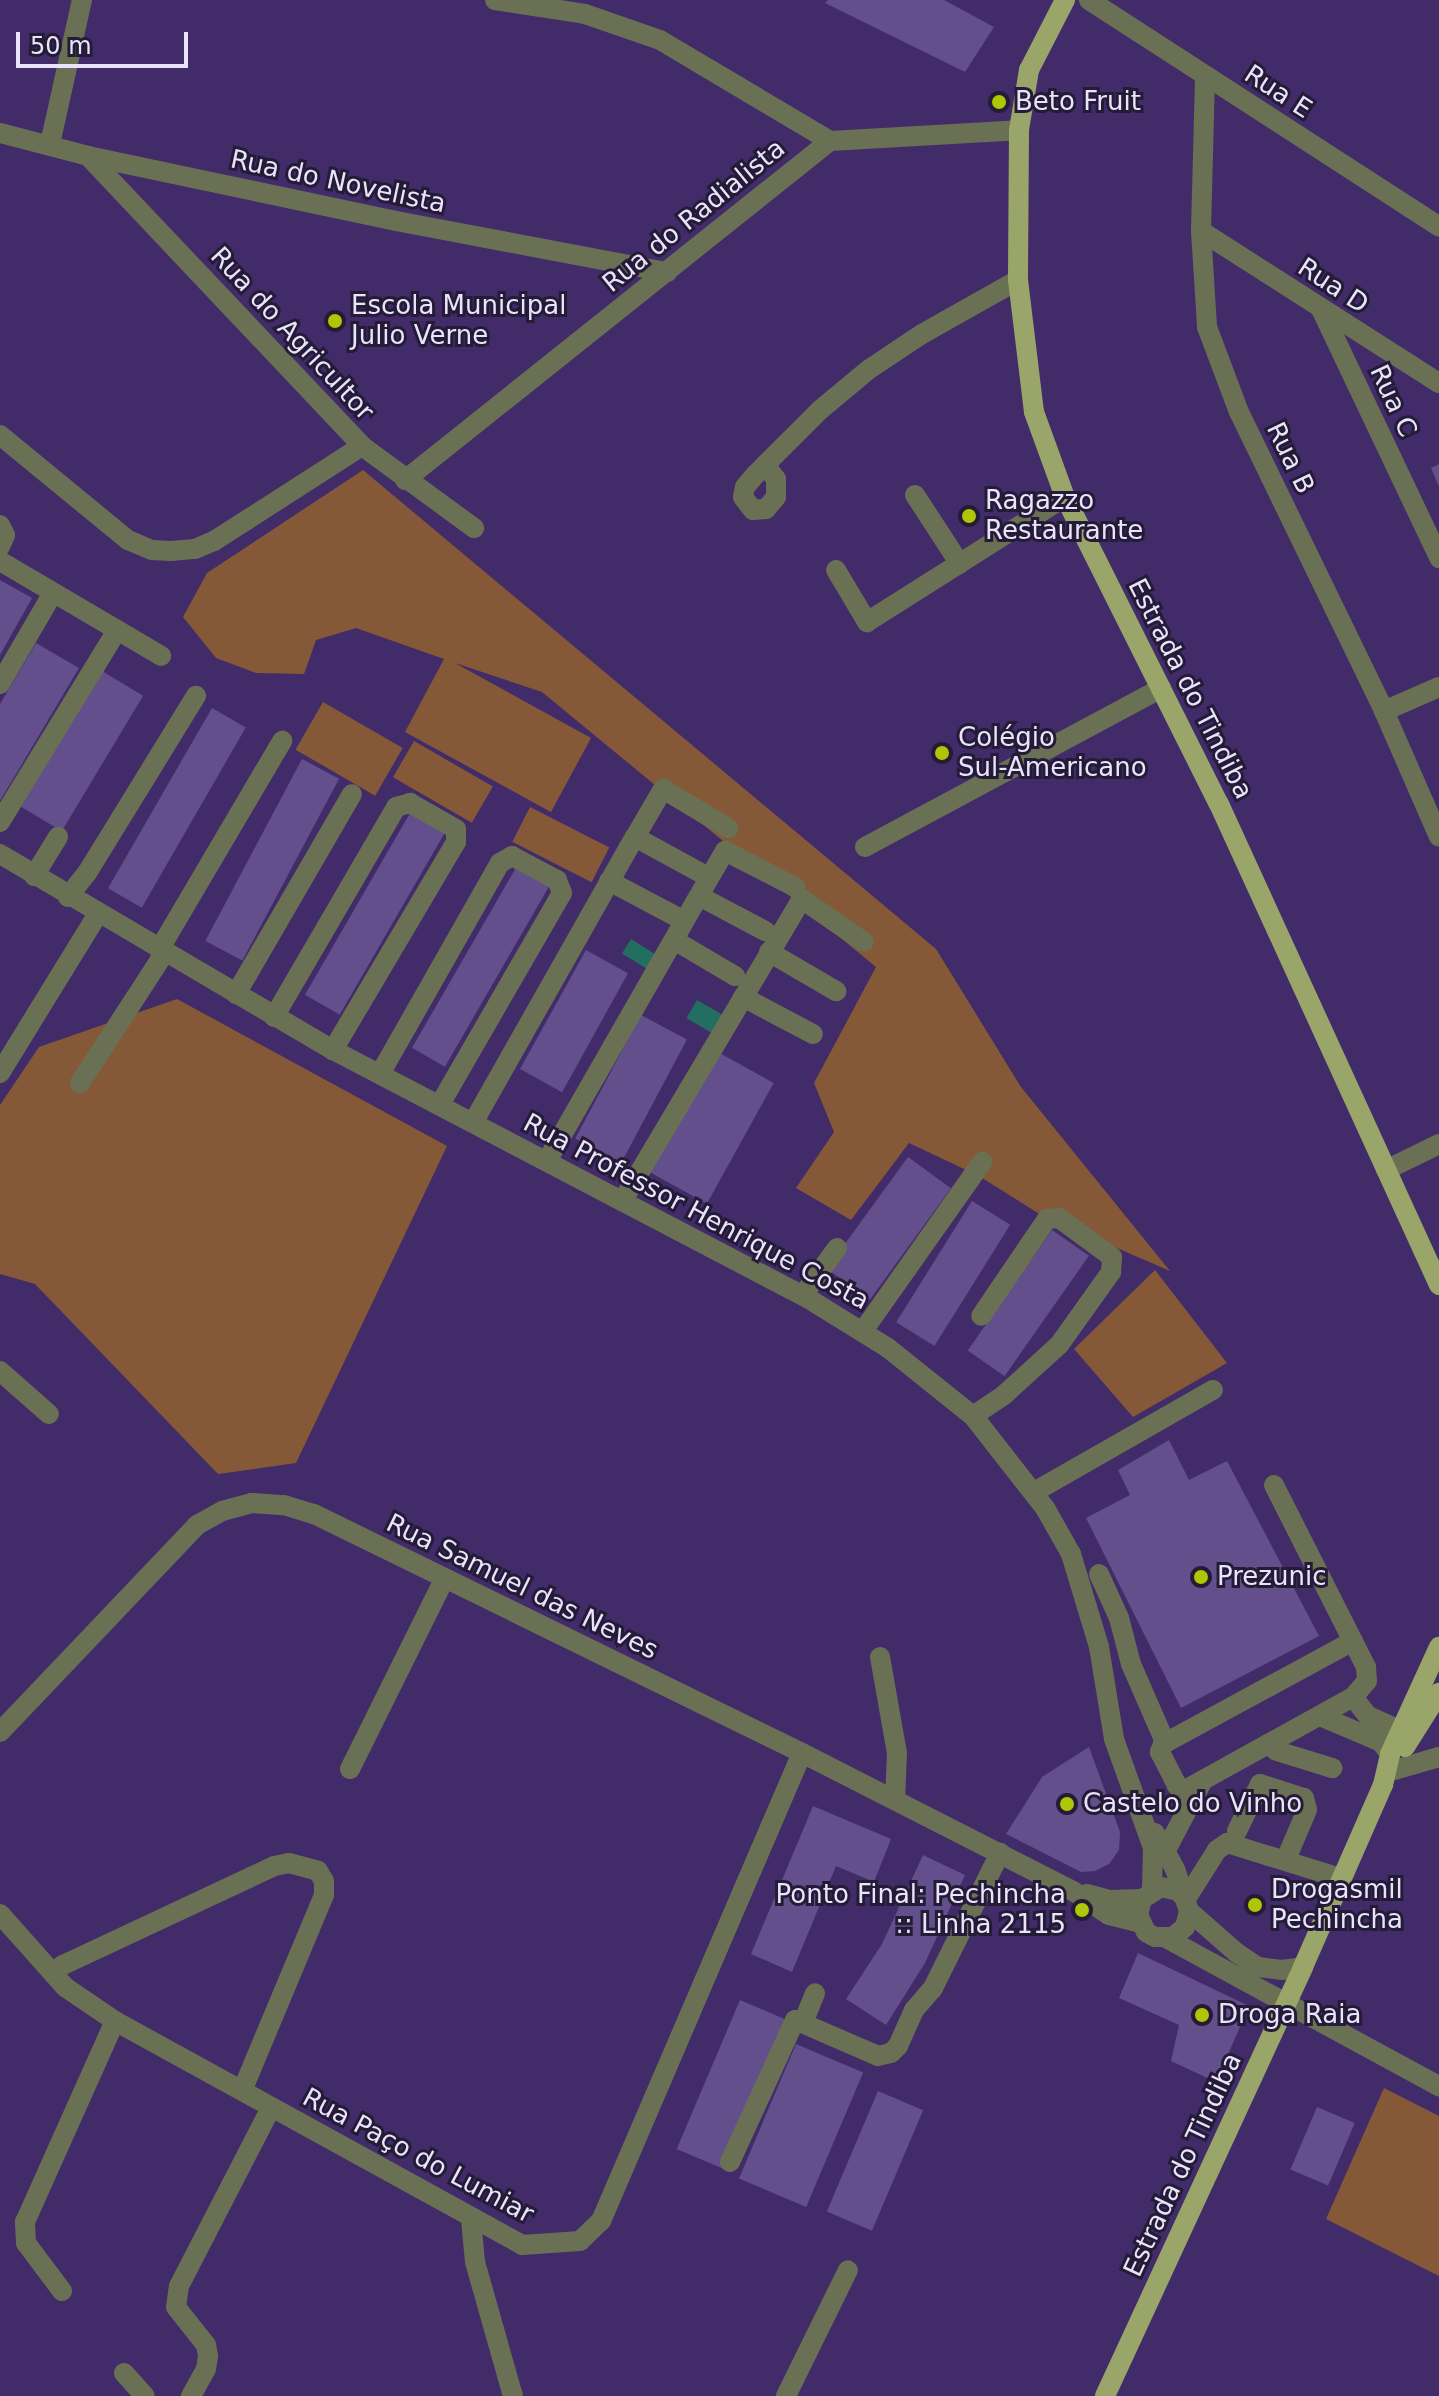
<!DOCTYPE html>
<meta charset="utf-8">
<style>
body{margin:0}
#map{position:relative;width:1439px;height:2396px;overflow:hidden;background:#422b69;font-family:"DejaVu Sans",sans-serif}
div>[style]{position:absolute}
[style*='--x']{left:calc(var(--x)*1px);top:calc(var(--y)*1px);width:calc(var(--w)*1px);rotate:calc(var(--a)*1deg)}
.green>*{inset:0;background:#855938;transform-origin:0 0}
.water>*{inset:0;background:#226e60;transform-origin:0 0}
.building>*{inset:0;background:#634f8b;transform-origin:0 0}
.minor>*{height:20px;margin:-10px;padding:0 10px;transform-origin:10px;border-radius:10px;background:#6a7054}
.major>*{height:20px;margin:-10px;padding:0 10px;transform-origin:10px;border-radius:10px;background:#99a569}
.dots>*{width:22px;height:22px;translate:-50% -50%;box-sizing:border-box;border:4px solid #241b37;border-radius:50%}
span{translate:-50% -50%;white-space:nowrap;text-align:center;line-height:1.15;-webkit-text-stroke:6px #241b37;paint-order:stroke}
.street-label{font-size:26px;color:#e9e3fb}
.poi-label{font-size:26px;color:#e9e3fb}
.left{translate:0 -50%;text-align:left}
.right{translate:-100% -50%;text-align:right}
.scale{position:absolute;left:16px;top:32px;width:172px;height:36px;box-sizing:border-box;border:4px solid #e9e3fb;border-top:0;padding-left:10px;font-size:24px;line-height:28px;white-space:nowrap;color:#e9e3fb;-webkit-text-stroke:6px #241b37;paint-order:stroke}
</style>
<div id="map">
<div class="green">
<i style="clip-path:polygon(363px 470px,936px 949px,1021px 1087px,1170px 1271px,1041px 1215px,979px 1176px,909px 1143px,851px 1220px,796px 1188px,834px 1132px,814px 1083px,876px 967px,542px 692px,455px 663px,591px 738px,551px 812px,405px 732px,444px 659px,356px 628px,316px 640px,304px 674px,256px 673px,216px 658px,183px 617px,207px 573px)"></i>
<i style="left:323px;top:702px;width:92px;height:55px;rotate:30deg"></i>
<i style="left:414px;top:741px;width:91px;height:42px;rotate:30deg"></i>
<i style="left:530px;top:807px;width:89px;height:39px;rotate:27deg"></i>
<i style="clip-path:polygon(177px 999px,447px 1146px,296px 1463px,218px 1474px,35px 1284px,0 1274px,0 1105px,39px 1047px)"></i>
<i style="clip-path:polygon(1155px 1270px,1227px 1363px,1133px 1417px,1074px 1349px)"></i>
<i style="clip-path:polygon(1384px 2088px,1439px 2116px,1439px 2276px,1326px 2219px)"></i>
</div>
<div class="water">
<i style="left:631px;top:939px;width:32px;height:17px;rotate:32deg"></i>
<i style="left:697px;top:1000px;width:30px;height:21px;rotate:30deg"></i>
</div>
<div class="building">
<i style="clip-path:polygon(828px 0,944px 0,994px 27px,965px 72px,825px 3px)"></i>
<i style="clip-path:polygon(1439px 464px,1439px 487px,1431px 468px)"></i>
<i style="clip-path:polygon(0 580px,32px 598px,0 655px)"></i>
<i style="clip-path:polygon(36px 643px,79px 668px,0 801px,0 704px)"></i>
<i style="left:102px;top:671px;width:48px;height:158px;rotate:31deg"></i>
<i style="left:212px;top:708px;width:39px;height:208px;rotate:30deg"></i>
<i style="left:302px;top:759px;width:42px;height:206px;rotate:28deg"></i>
<i style="left:410px;top:813px;width:40px;height:210px;rotate:30deg"></i>
<i style="left:517px;top:866px;width:38px;height:210px;rotate:30deg"></i>
<i style="left:586px;top:950px;width:48px;height:136px;rotate:29deg"></i>
<i style="left:641px;top:1015px;width:52px;height:140px;rotate:28deg"></i>
<i style="left:716px;top:1051px;width:66px;height:138px;rotate:29deg"></i>
<i style="left:908px;top:1157px;width:53px;height:138px;rotate:36deg"></i>
<i style="left:972px;top:1201px;width:45px;height:143px;rotate:32deg"></i>
<i style="left:1052px;top:1230px;width:45px;height:147px;rotate:35deg"></i>
<i style="clip-path:polygon(1169px 1440px,1189px 1480px,1227px 1461px,1319px 1636px,1181px 1708px,1086px 1518px,1130px 1495px,1118px 1470px)"></i>
<i style="clip-path:polygon(1089px 1747px,1120px 1832px,1119px 1850px,1109px 1864px,1095px 1871px,1081px 1872px,1006px 1834px,1042px 1777px)"></i>
<i style="clip-path:polygon(813px 1806px,891px 1839px,874px 1882px,836px 1866px,792px 1972px,751px 1954px)"></i>
<i style="clip-path:polygon(923px 1855px,965px 1875px,925px 1963px,886px 2025px,846px 1999px,882px 1944px)"></i>
<i style="clip-path:polygon(1138px 1953px,1249px 2006px,1216px 2082px,1171px 2061px,1179px 2025px,1119px 1998px)"></i>
<i style="left:740px;top:2000px;width:49px;height:162px;rotate:23deg"></i>
<i style="left:796px;top:2044px;width:73px;height:146px;rotate:23deg"></i>
<i style="left:878px;top:2091px;width:49px;height:131px;rotate:23deg"></i>
<i style="left:1317px;top:2107px;width:41px;height:68px;rotate:23deg"></i>
</div>
<div class="minor">
<i style="--x:495;--y:0;--w:91;--a:8.8"></i>
<i style="--x:585;--y:14;--w:79;--a:19.1"></i>
<i style="--x:660;--y:40;--w:198;--a:30.7"></i>
<i style="--x:1089;--y:0;--w:417;--a:32.9"></i>
<i style="--x:1205;--y:77;--w:154;--a:91.5"></i>
<i style="--x:1201;--y:231;--w:96;--a:86.4"></i>
<i style="--x:1207;--y:327;--w:91;--a:69.4"></i>
<i style="--x:1239;--y:412;--w:332;--a:64.1"></i>
<i style="--x:1384;--y:711;--w:137;--a:66.4"></i>
<i style="--x:0;--y:133;--w:91;--a:14.6"></i>
<i style="--x:88;--y:156;--w:315;--a:11.9"></i>
<i style="--x:396;--y:221;--w:276;--a:10.7"></i>
<i style="--x:50;--y:144;--w:148;--a:-77.5"></i>
<i style="--x:88;--y:156;--w:399;--a:46.6"></i>
<i style="--x:362;--y:446;--w:139;--a:36.2"></i>
<i style="--x:1201;--y:231;--w:282;--a:32.6"></i>
<i style="--x:1321;--y:309;--w:276;--a:64.6"></i>
<i style="--x:0;--y:435;--w:166;--a:39.4"></i>
<i style="--x:128;--y:540;--w:26;--a:23"></i>
<i style="--x:152;--y:550;--w:19;--a:3"></i>
<i style="--x:171;--y:551;--w:24;--a:-5"></i>
<i style="--x:195;--y:549;--w:21;--a:-23"></i>
<i style="--x:214;--y:541;--w:176;--a:-32.7"></i>
<i style="--x:765;--y:465;--w:18;--a:52"></i>
<i style="--x:776;--y:479;--w:18;--a:90"></i>
<i style="--x:776;--y:497;--w:16;--a:130"></i>
<i style="--x:766;--y:509;--w:13;--a:176"></i>
<i style="--x:753;--y:510;--w:16;--a:-128"></i>
<i style="--x:743;--y:497;--w:10;--a:-79"></i>
<i style="--x:745;--y:487;--w:16;--a:-50"></i>
<i style="--x:755;--y:475;--w:92;--a:-45"></i>
<i style="--x:820;--y:410;--w:62;--a:-39.8"></i>
<i style="--x:868;--y:370;--w:65;--a:-33.7"></i>
<i style="--x:922;--y:334;--w:110;--a:-29.4"></i>
<i style="--x:405;--y:480;--w:544;--a:-38.58"></i>
<i style="--x:830;--y:141;--w:189;--a:-3.3"></i>
<i style="--x:915;--y:495;--w:82;--a:56.9"></i>
<i style="--x:0;--y:525;--w:11;--a:63"></i>
<i style="--x:5;--y:535;--w:13;--a:113"></i>
<i style="--x:0;--y:561;--w:187;--a:30.5"></i>
<i style="--x:836;--y:570;--w:61;--a:59.2"></i>
<i style="--x:867;--y:622;--w:234;--a:-32.3"></i>
<i style="--x:0;--y:684;--w:105;--a:-59.8"></i>
<i style="--x:1384;--y:711;--w:60;--a:-23.6"></i>
<i style="--x:0;--y:822;--w:225;--a:-58.6"></i>
<i style="--x:635;--y:837;--w:56;--a:-59.7"></i>
<i style="--x:663;--y:789;--w:76;--a:31"></i>
<i style="--x:865;--y:847;--w:336;--a:-28.2"></i>
<i style="--x:0;--y:854;--w:386;--a:30.5"></i>
<i style="--x:333;--y:1050;--w:537;--a:27.61"></i>
<i style="--x:809;--y:1299;--w:93;--a:31.8"></i>
<i style="--x:888;--y:1348;--w:109;--a:38.7"></i>
<i style="--x:973;--y:1416;--w:117;--a:52"></i>
<i style="--x:1045;--y:1508;--w:53;--a:60.5"></i>
<i style="--x:1071;--y:1554;--w:97;--a:73.2"></i>
<i style="--x:1099;--y:1647;--w:93;--a:80.7"></i>
<i style="--x:1114;--y:1739;--w:116;--a:70.3"></i>
<i style="--x:1153;--y:1848;--w:41;--a:91.4"></i>
<i style="--x:34;--y:876;--w:46;--a:-58.4"></i>
<i style="--x:609;--y:881;--w:75;--a:27.9"></i>
<i style="--x:701;--y:892;--w:48;--a:-59.7"></i>
<i style="--x:725;--y:851;--w:79;--a:27.2"></i>
<i style="--x:68;--y:897;--w:31;--a:-52"></i>
<i style="--x:87;--y:873;--w:208;--a:-58.4"></i>
<i style="--x:674;--y:940;--w:71;--a:30.5"></i>
<i style="--x:159;--y:950;--w:243;--a:-59.5"></i>
<i style="--x:769;--y:952;--w:78;--a:30.2"></i>
<i style="--x:236;--y:994;--w:231;--a:-59.9"></i>
<i style="--x:743;--y:997;--w:79;--a:27.9"></i>
<i style="--x:274;--y:1017;--w:243;--a:-59.8"></i>
<i style="--x:396;--y:807;--w:15;--a:-16"></i>
<i style="--x:410;--y:803;--w:53;--a:29.5"></i>
<i style="--x:456;--y:829;--w:13;--a:90"></i>
<i style="--x:456;--y:842;--w:242;--a:120.6"></i>
<i style="--x:0;--y:1073;--w:187;--a:-58.4"></i>
<i style="--x:380;--y:1074;--w:243;--a:-60.4"></i>
<i style="--x:500;--y:863;--w:14;--a:-30"></i>
<i style="--x:512;--y:856;--w:51;--a:28.1"></i>
<i style="--x:557;--y:880;--w:14;--a:69"></i>
<i style="--x:562;--y:893;--w:244;--a:120"></i>
<i style="--x:80;--y:1083;--w:156;--a:-57"></i>
<i style="--x:474;--y:1121;--w:326;--a:-60.5"></i>
<i style="--x:635;--y:837;--w:73;--a:28.7"></i>
<i style="--x:547;--y:1161;--w:305;--a:-60.2"></i>
<i style="--x:699;--y:896;--w:75;--a:27.9"></i>
<i style="--x:1386;--y:1170;--w:59;--a:-26.1"></i>
<i style="--x:623;--y:1200;--w:350;--a:-59.3"></i>
<i style="--x:802;--y:899;--w:75;--a:34.7"></i>
<i style="--x:803;--y:1295;--w:58;--a:-54.1"></i>
<i style="--x:863;--y:1331;--w:207;--a:-54.8"></i>
<i style="--x:0;--y:1371;--w:65;--a:41.3"></i>
<i style="--x:973;--y:1416;--w:37;--a:-34"></i>
<i style="--x:1004;--y:1395;--w:74;--a:-42.3"></i>
<i style="--x:1059;--y:1345;--w:90;--a:-54.5"></i>
<i style="--x:1111;--y:1272;--w:15;--a:-86"></i>
<i style="--x:1112;--y:1257;--w:66;--a:-143.7"></i>
<i style="--x:1059;--y:1218;--w:12;--a:175"></i>
<i style="--x:1047;--y:1219;--w:117;--a:124.2"></i>
<i style="--x:1274;--y:1485;--w:204;--a:63.2"></i>
<i style="--x:1366;--y:1667;--w:14;--a:86"></i>
<i style="--x:1367;--y:1681;--w:21;--a:131"></i>
<i style="--x:1034;--y:1492;--w:206;--a:-29.7"></i>
<i style="--x:1099;--y:1574;--w:48;--a:65.6"></i>
<i style="--x:1119;--y:1618;--w:48;--a:75.4"></i>
<i style="--x:1131;--y:1664;--w:85;--a:66.4"></i>
<i style="--x:1353;--y:1641;--w:216;--a:151.5"></i>
<i style="--x:1163;--y:1744;--w:9;--a:111"></i>
<i style="--x:1160;--y:1752;--w:38;--a:63"></i>
<i style="--x:1177;--y:1786;--w:9;--a:27"></i>
<i style="--x:1185;--y:1790;--w:192;--a:-29"></i>
<i style="--x:1353;--y:1697;--w:24;--a:52"></i>
<i style="--x:1368;--y:1716;--w:36;--a:24"></i>
<i style="--x:880;--y:1657;--w:97;--a:80"></i>
<i style="--x:897;--y:1753;--w:47;--a:92.4"></i>
<i style="--x:1320;--y:1716;--w:66;--a:23.1"></i>
<i style="--x:1381;--y:1742;--w:15;--a:53"></i>
<i style="--x:0;--y:1732;--w:286;--a:-46.4"></i>
<i style="--x:197;--y:1525;--w:29;--a:-29"></i>
<i style="--x:222;--y:1511;--w:31;--a:-15"></i>
<i style="--x:252;--y:1503;--w:32;--a:4"></i>
<i style="--x:284;--y:1505;--w:31;--a:17"></i>
<i style="--x:314;--y:1514;--w:543;--a:26.09"></i>
<i style="--x:802;--y:1753;--w:304;--a:27"></i>
<i style="--x:1073;--y:1891;--w:43;--a:33.7"></i>
<i style="--x:1109;--y:1915;--w:32;--a:14"></i>
<i style="--x:1268;--y:1744;--w:11;--a:38"></i>
<i style="--x:1277;--y:1751;--w:58;--a:17.2"></i>
<i style="--x:350;--y:1769;--w:213;--a:-63.6"></i>
<i style="--x:1391;--y:1771;--w:50;--a:-16.3"></i>
<i style="--x:1237;--y:1831;--w:52;--a:-63.9"></i>
<i style="--x:1260;--y:1784;--w:46;--a:17.7"></i>
<i style="--x:1304;--y:1798;--w:12;--a:76"></i>
<i style="--x:1307;--y:1810;--w:46;--a:113.2"></i>
<i style="--x:1155;--y:1833;--w:41;--a:60.9"></i>
<i style="--x:1175;--y:1869;--w:44;--a:71.6"></i>
<i style="--x:1189;--y:1911;--w:16;--a:104"></i>
<i style="--x:1185;--y:1927;--w:16;--a:140"></i>
<i style="--x:1173;--y:1937;--w:18;--a:180"></i>
<i style="--x:1155;--y:1937;--w:10;--a:-151"></i>
<i style="--x:1146;--y:1932;--w:19;--a:-115"></i>
<i style="--x:1138;--y:1915;--w:16;--a:-76"></i>
<i style="--x:1142;--y:1899;--w:22;--a:-32"></i>
<i style="--x:1161;--y:1887;--w:17;--a:13"></i>
<i style="--x:1178;--y:1891;--w:8;--a:45"></i>
<i style="--x:1166;--y:1850;--w:79;--a:-62.1"></i>
<i style="--x:1087;--y:1894;--w:24;--a:15"></i>
<i style="--x:1110;--y:1900;--w:32;--a:-2"></i>
<i style="--x:1186;--y:1899;--w:58;--a:-57.7"></i>
<i style="--x:1217;--y:1850;--w:12;--a:-35"></i>
<i style="--x:1227;--y:1843;--w:118;--a:17.2"></i>
<i style="--x:1189;--y:1911;--w:64;--a:41.2"></i>
<i style="--x:1237;--y:1953;--w:25;--a:34"></i>
<i style="--x:1258;--y:1967;--w:24;--a:7"></i>
<i style="--x:1282;--y:1970;--w:21;--a:-8"></i>
<i style="--x:0;--y:1914;--w:98;--a:48.3"></i>
<i style="--x:65;--y:1987;--w:60;--a:34.2"></i>
<i style="--x:115;--y:2021;--w:465;--a:28.8"></i>
<i style="--x:522;--y:2245;--w:58;--a:-3.9"></i>
<i style="--x:580;--y:2241;--w:29;--a:-44"></i>
<i style="--x:601;--y:2221;--w:509;--a:-66.76"></i>
<i style="--x:1166;--y:1938;--w:311;--a:28.5"></i>
<i style="--x:53;--y:1973;--w:13;--a:-39"></i>
<i style="--x:63;--y:1965;--w:233;--a:-25.1"></i>
<i style="--x:274;--y:1866;--w:15;--a:-11"></i>
<i style="--x:289;--y:1863;--w:30;--a:15"></i>
<i style="--x:318;--y:1871;--w:12;--a:59"></i>
<i style="--x:324;--y:1881;--w:14;--a:90"></i>
<i style="--x:324;--y:1895;--w:212;--a:112.7"></i>
<i style="--x:803;--y:2023;--w:32;--a:-68"></i>
<i style="--x:730;--y:2162;--w:156;--a:-65.4"></i>
<i style="--x:795;--y:2020;--w:90;--a:23.4"></i>
<i style="--x:878;--y:2056;--w:13;--a:-13"></i>
<i style="--x:891;--y:2053;--w:10;--a:-45"></i>
<i style="--x:898;--y:2046;--w:39;--a:-66"></i>
<i style="--x:914;--y:2010;--w:29;--a:-49"></i>
<i style="--x:933;--y:1988;--w:151;--a:-63.6"></i>
<i style="--x:471;--y:2219;--w:43;--a:84.7"></i>
<i style="--x:475;--y:2262;--w:139;--a:74.2"></i>
<i style="--x:62;--y:2291;--w:60;--a:-126.9"></i>
<i style="--x:26;--y:2243;--w:21;--a:-93"></i>
<i style="--x:25;--y:2222;--w:220;--a:-65.9"></i>
<i style="--x:124;--y:2373;--w:31;--a:48"></i>
<i style="--x:191;--y:2396;--w:31;--a:-61"></i>
<i style="--x:206;--y:2369;--w:13;--a:-81"></i>
<i style="--x:208;--y:2356;--w:11;--a:-100"></i>
<i style="--x:206;--y:2345;--w:48;--a:-128.3"></i>
<i style="--x:176;--y:2307;--w:21;--a:-82"></i>
<i style="--x:179;--y:2286;--w:200;--a:-62.7"></i>
<i style="--x:786;--y:2396;--w:140;--a:-63.8"></i>
</div>
<div class="major">
<i style="--x:1065;--y:0;--w:79;--a:117.2"></i>
<i style="--x:1029;--y:70;--w:61;--a:99.5"></i>
<i style="--x:1019;--y:130;--w:150;--a:90.4"></i>
<i style="--x:1018;--y:280;--w:133;--a:83.1"></i>
<i style="--x:1034;--y:412;--w:90;--a:70"></i>
<i style="--x:1065;--y:497;--w:343;--a:63.4"></i>
<i style="--x:1219;--y:804;--w:529;--a:65.42"></i>
<i style="--x:1405;--y:1747;--w:64;--a:-57.8"></i>
<i style="--x:1105;--y:2396;--w:472;--a:-65.2"></i>
<i style="--x:1303;--y:1967;--w:199;--a:-66.3"></i>
<i style="--x:1383;--y:1785;--w:32;--a:-77"></i>
<i style="--x:1390;--y:1754;--w:118;--a:-65.4"></i>
</div>
<div class="dots">
<i style="left:999px;top:102px;background:#afc506"></i>
<i style="left:335px;top:321px;background:#afc506"></i>
<i style="left:969px;top:516px;background:#afc506"></i>
<i style="left:942px;top:753px;background:#afc506"></i>
<i style="left:1201px;top:1577px;background:#afc506"></i>
<i style="left:1067px;top:1804px;background:#afc506"></i>
<i style="left:1255px;top:1905px;background:#afc506"></i>
<i style="left:1082px;top:1910px;background:#afc506"></i>
<i style="left:1202px;top:2015px;background:#afc506"></i>
</div>
<div class="street-label">
<span style="left:1278px;top:92px;rotate:33deg">Rua E</span>
<span style="left:338px;top:182px;rotate:12deg">Rua do Novelista</span>
<span style="left:694px;top:216px;rotate:-39deg">Rua do Radialista</span>
<span style="left:1333px;top:286px;rotate:33deg">Rua D</span>
<span style="left:292px;top:334px;rotate:47deg">Rua do Agricultor</span>
<span style="left:1393px;top:401px;rotate:65deg">Rua C</span>
<span style="left:1290px;top:458px;rotate:64deg">Rua B</span>
<span style="left:1190px;top:689px;rotate:63deg">Estrada do Tindiba</span>
<span style="left:696px;top:1212px;rotate:28deg">Rua Professor Henrique Costa</span>
<span style="left:522px;top:1587px;rotate:26deg">Rua Samuel das Neves</span>
<span style="left:418px;top:2156px;rotate:28deg">Rua Paço do Lumiar</span>
<span style="left:1183px;top:2165px;rotate:-65deg">Estrada do Tindiba</span>
</div>
<div class="poi-label">
<span class="left" style="left:1015px;top:102px">Beto Fruit</span>
<span class="left" style="left:351px;top:321px">Escola Municipal<br>Julio Verne</span>
<span class="left" style="left:985px;top:516px">Ragazzo<br>Restaurante</span>
<span class="left" style="left:958px;top:753px">Colégio<br>Sul-Americano</span>
<span class="left" style="left:1217px;top:1577px">Prezunic</span>
<span class="left" style="left:1083px;top:1804px">Castelo do Vinho</span>
<span class="left" style="left:1271px;top:1905px">Drogasmil<br>Pechincha</span>
<span class="right" style="left:1066px;top:1910px">Ponto Final: Pechincha<br>:: Linha 2115</span>
<span class="left" style="left:1218px;top:2015px">Droga Raia</span>
</div>
<div class="scale">50 m</div>
</div>
